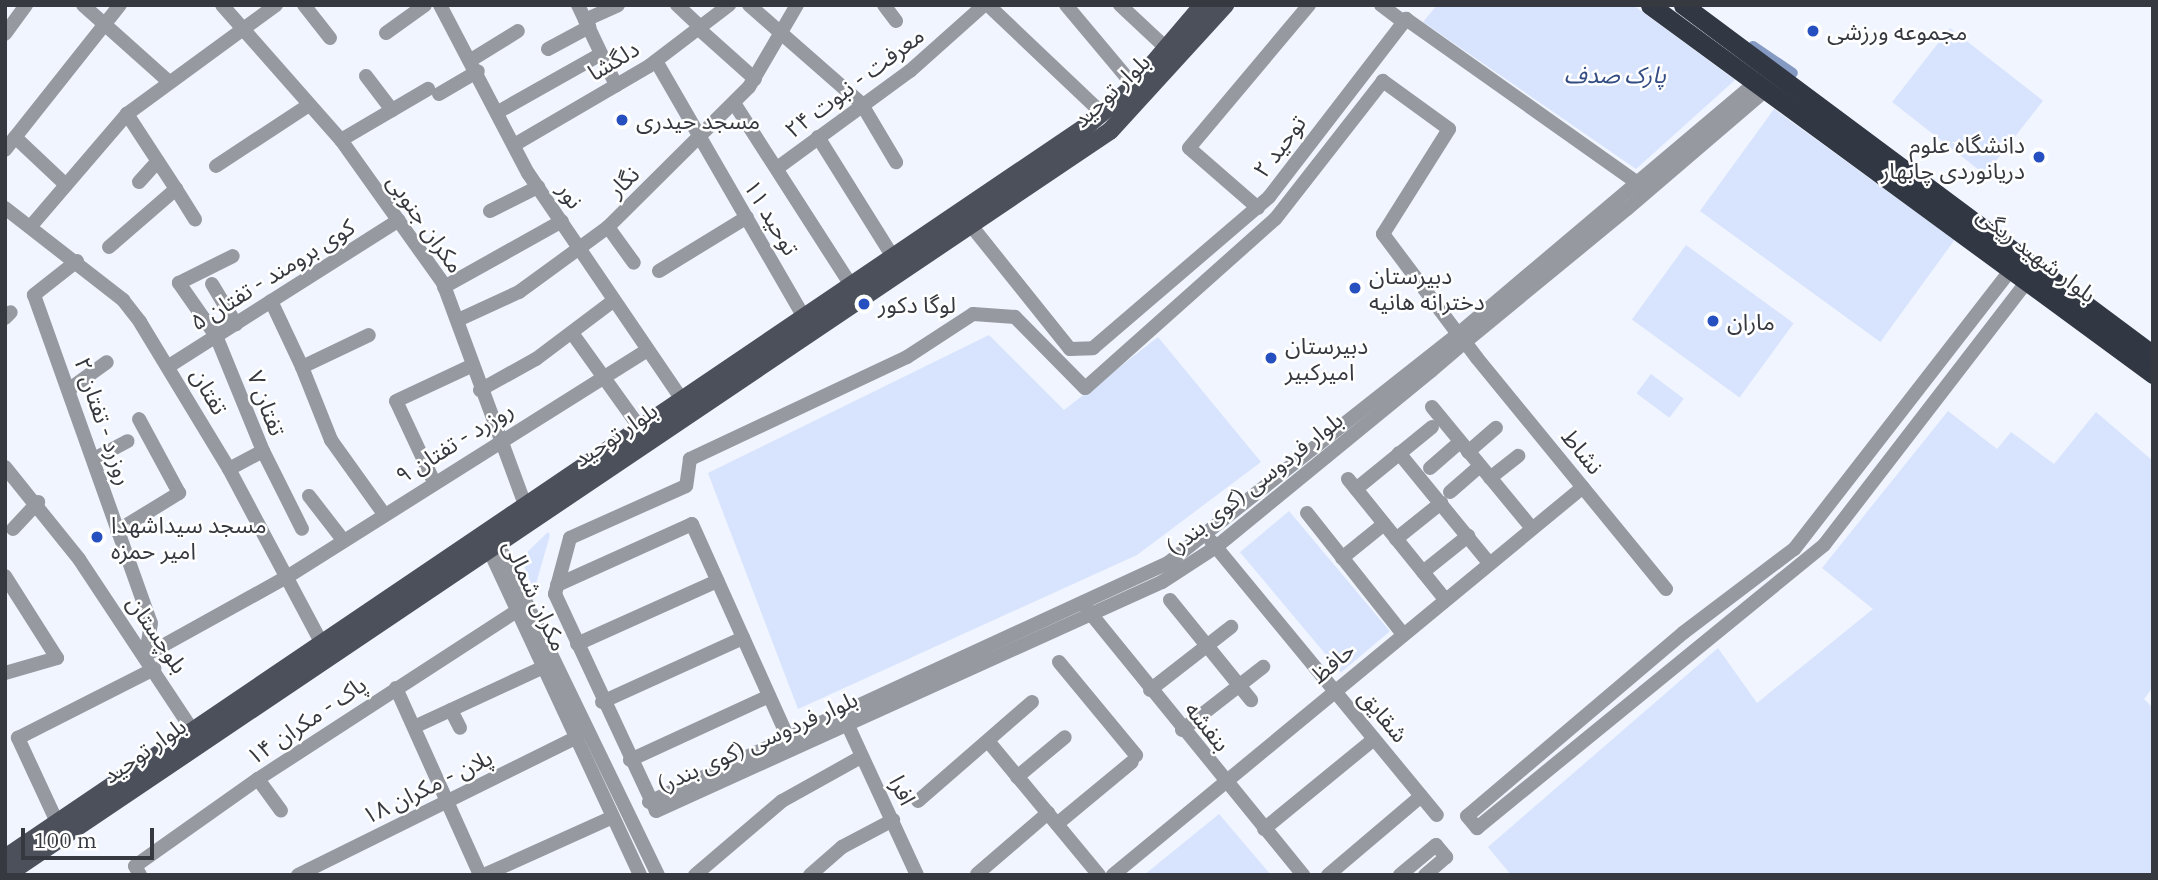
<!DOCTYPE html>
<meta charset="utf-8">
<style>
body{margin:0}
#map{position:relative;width:2158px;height:880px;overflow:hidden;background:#f0f5ff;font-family:"IBM Plex Serif","Noto Sans Arabic",serif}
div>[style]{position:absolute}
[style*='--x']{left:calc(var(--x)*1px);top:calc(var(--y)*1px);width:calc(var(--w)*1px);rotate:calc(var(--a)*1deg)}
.green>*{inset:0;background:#d8e4fd;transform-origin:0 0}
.canal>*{height:10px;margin:-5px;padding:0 5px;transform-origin:5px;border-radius:5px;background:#859ac3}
.minor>*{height:14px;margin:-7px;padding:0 7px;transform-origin:7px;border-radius:7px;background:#969aa0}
.major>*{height:18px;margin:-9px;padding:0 9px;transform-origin:9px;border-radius:9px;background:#4b505b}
.highway>*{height:19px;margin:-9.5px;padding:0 9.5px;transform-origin:9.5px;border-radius:9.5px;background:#313743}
.dots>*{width:19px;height:19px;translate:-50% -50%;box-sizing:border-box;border:4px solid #fff;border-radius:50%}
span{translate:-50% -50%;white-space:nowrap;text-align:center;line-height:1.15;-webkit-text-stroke:5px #fff;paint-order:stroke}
.poi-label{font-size:23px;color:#36393f}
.left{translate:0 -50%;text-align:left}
.right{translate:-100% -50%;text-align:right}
.street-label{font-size:23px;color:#36393f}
.park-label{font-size:23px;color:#334c83;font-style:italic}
.frame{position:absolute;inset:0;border:7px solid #36393f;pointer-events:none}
.scale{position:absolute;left:21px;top:828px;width:133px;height:32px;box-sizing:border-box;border:4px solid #36393f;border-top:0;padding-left:9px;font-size:21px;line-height:24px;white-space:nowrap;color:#36393f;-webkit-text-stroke:5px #fff;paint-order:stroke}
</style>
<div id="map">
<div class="green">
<i style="clip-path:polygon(1437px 5px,1633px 5px,1735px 80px,1636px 169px,1423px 22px)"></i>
<i style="left:1950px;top:28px;width:118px;height:94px;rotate:38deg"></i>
<i style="left:1774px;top:109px;width:223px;height:126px;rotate:36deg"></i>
<i style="left:1686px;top:245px;width:133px;height:92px;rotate:36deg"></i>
<i style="clip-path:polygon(989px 335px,1064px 410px,1158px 337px,1261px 462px,1137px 555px,798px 709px,708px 473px)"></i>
<i style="left:1651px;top:374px;width:41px;height:24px;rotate:37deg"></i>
<i style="clip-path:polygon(1948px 411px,1997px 449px,2011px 432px,2054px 464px,2096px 412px,2153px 461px,2153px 687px,2144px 699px,2153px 708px,2153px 875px,1511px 875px,1488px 847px,1718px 648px,1757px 703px,1873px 609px,1822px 568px)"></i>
<i style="left:1289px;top:511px;width:157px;height:64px;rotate:50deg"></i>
<i style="clip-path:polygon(548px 532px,550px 535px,534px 591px,521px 558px)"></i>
<i style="clip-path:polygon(1219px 814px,1271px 875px,1144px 875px)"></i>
</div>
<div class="canal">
<i style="--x:1753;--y:46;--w:48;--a:34"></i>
</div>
<div class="minor">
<i style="--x:83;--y:5;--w:115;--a:41.8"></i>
<i style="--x:222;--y:5;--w:180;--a:48.6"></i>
<i style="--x:341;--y:140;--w:176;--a:54.5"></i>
<i style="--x:443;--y:283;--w:247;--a:69.7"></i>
<i style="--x:304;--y:5;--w:42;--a:51.8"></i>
<i style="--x:440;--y:5;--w:190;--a:62.4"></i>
<i style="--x:528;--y:173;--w:274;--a:55.8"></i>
<i style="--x:578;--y:5;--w:89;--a:64.6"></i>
<i style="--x:677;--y:5;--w:33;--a:43"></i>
<i style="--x:749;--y:5;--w:149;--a:41.2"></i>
<i style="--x:861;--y:103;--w:69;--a:59.3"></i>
<i style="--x:884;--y:5;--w:20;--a:53"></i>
<i style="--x:988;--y:5;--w:158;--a:43.5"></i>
<i style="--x:1066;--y:5;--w:106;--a:50"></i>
<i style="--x:1120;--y:5;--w:64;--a:43.1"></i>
<i style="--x:1381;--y:5;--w:26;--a:37"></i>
<i style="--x:585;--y:20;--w:36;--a:-24"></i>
<i style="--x:699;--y:29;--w:75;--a:41.8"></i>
<i style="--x:386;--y:33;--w:48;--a:-35.7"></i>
<i style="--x:5;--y:34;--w:36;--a:-54"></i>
<i style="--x:548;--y:49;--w:47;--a:-28.2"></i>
<i style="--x:471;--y:60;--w:55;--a:-31.7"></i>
<i style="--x:656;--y:61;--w:296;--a:60"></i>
<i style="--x:366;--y:76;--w:43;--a:52.6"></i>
<i style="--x:439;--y:94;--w:45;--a:-30.5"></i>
<i style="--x:734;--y:103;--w:216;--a:57.3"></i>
<i style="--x:498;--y:112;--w:118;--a:-29.4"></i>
<i style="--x:15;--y:137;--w:70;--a:43.3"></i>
<i style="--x:818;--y:137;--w:142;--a:58"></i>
<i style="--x:341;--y:140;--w:101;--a:-30.4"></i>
<i style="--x:514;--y:145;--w:156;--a:-30.3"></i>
<i style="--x:649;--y:66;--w:101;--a:-37.3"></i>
<i style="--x:5;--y:150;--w:185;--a:-51.6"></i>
<i style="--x:216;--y:166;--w:111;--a:-33.3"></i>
<i style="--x:780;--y:166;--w:161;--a:-36.2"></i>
<i style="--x:910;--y:71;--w:99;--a:-41.7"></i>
<i style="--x:139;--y:182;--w:28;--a:-48"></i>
<i style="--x:176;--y:189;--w:36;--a:58"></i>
<i style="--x:5;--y:208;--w:150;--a:37.9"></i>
<i style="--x:123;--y:300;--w:28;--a:52"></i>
<i style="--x:140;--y:322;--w:172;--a:58.8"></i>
<i style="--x:229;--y:469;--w:196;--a:62"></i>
<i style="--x:1258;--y:208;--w:91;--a:-139"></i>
<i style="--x:1189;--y:148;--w:187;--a:-50"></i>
<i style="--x:490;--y:211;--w:54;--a:-26.6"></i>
<i style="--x:965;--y:218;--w:168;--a:51.3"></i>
<i style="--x:1070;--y:349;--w:23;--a:-2"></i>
<i style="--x:1093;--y:348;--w:232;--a:-40.6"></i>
<i style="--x:1269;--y:197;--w:225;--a:-52.4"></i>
<i style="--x:1406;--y:19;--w:282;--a:35.3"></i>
<i style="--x:31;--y:226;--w:148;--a:-49.4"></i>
<i style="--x:608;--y:227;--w:44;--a:54.2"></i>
<i style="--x:109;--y:247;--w:89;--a:-40.9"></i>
<i style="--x:176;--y:189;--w:90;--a:-123.2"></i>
<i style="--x:127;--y:114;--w:185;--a:-36.2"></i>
<i style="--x:77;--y:261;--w:55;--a:141.7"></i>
<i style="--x:34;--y:295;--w:348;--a:70.4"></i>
<i style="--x:151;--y:623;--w:32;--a:99"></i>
<i style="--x:2013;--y:267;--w:357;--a:127.8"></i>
<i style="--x:1794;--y:549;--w:139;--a:142.9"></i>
<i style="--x:1683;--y:633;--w:283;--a:139.7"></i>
<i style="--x:1467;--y:816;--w:16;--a:50"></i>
<i style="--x:1477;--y:828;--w:448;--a:-39.2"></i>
<i style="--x:1824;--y:545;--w:336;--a:-52.4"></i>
<i style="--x:659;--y:271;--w:103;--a:-31.5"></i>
<i style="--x:212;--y:284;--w:47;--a:59"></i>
<i style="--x:444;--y:287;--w:135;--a:-29.2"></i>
<i style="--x:271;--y:301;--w:73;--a:64.8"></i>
<i style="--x:302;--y:367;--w:74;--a:-25.5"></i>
<i style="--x:5;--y:318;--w:8;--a:-45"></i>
<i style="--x:458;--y:320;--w:67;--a:-24.7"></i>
<i style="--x:519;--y:292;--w:110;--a:-36.1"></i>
<i style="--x:608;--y:227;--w:199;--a:-44.8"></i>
<i style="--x:749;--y:87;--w:95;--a:-59.7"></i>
<i style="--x:572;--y:333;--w:117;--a:54.4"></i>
<i style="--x:169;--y:366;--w:272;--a:-32.4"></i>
<i style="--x:302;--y:367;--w:79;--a:68.3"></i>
<i style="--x:331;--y:440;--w:91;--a:54.4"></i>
<i style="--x:71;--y:388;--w:44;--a:-35.8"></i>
<i style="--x:480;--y:390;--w:64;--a:-29"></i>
<i style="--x:536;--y:359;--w:96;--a:-37"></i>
<i style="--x:1432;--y:407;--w:156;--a:50.5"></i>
<i style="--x:263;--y:451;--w:87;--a:63.4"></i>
<i style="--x:1468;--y:452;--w:37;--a:-41"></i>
<i style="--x:1399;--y:453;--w:142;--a:50.7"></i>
<i style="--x:94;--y:459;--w:38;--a:-28"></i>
<i style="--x:5;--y:467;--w:118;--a:51.2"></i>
<i style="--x:79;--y:559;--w:214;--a:56.5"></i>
<i style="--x:1430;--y:468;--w:40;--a:-41"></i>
<i style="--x:229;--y:469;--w:38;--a:-28"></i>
<i style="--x:263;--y:451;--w:124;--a:-112.2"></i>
<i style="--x:216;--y:336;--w:65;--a:-124.9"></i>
<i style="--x:179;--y:283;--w:60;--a:-26.6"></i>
<i style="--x:1490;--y:478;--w:36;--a:-38"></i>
<i style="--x:1348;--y:479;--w:154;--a:51.1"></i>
<i style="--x:434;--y:482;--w:89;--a:-115.1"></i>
<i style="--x:396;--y:401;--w:83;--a:-25"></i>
<i style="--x:1356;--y:489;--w:98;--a:-39.2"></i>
<i style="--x:1450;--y:492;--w:40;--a:-41"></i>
<i style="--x:309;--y:496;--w:56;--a:52.3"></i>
<i style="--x:1307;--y:513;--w:153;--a:51.6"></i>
<i style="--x:13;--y:529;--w:37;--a:-47"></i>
<i style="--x:117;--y:531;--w:73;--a:-31.5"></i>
<i style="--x:179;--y:493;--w:84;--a:-118.4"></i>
<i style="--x:494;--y:536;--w:377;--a:64.2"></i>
<i style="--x:1396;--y:539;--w:58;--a:-38.7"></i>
<i style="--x:1211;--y:541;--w:355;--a:50.5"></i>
<i style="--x:486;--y:543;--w:366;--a:65.1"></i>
<i style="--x:1342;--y:558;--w:54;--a:-39"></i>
<i style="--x:1423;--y:572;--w:58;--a:-38.7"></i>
<i style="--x:5;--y:576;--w:97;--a:57.6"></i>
<i style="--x:57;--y:658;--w:54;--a:163.9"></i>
<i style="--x:557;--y:585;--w:148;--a:-24.3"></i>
<i style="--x:692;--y:524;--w:235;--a:65.8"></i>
<i style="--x:1666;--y:589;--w:298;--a:-129.3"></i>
<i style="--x:1477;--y:358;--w:20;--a:-127"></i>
<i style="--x:1465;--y:342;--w:11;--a:-131"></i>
<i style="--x:1458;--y:334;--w:125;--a:-126.9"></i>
<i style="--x:1383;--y:234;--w:124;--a:-57.8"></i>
<i style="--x:1449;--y:129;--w:82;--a:-144"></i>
<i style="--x:1383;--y:81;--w:175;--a:128"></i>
<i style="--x:1275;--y:219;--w:254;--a:138.3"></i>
<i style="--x:1085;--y:388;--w:100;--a:-134.6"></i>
<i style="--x:1015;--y:317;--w:42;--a:-175.9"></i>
<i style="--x:973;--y:314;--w:79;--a:146.9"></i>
<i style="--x:907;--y:357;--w:240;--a:154.8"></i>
<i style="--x:690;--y:459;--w:27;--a:98"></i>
<i style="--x:686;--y:486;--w:127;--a:155.9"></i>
<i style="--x:570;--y:538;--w:58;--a:105"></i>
<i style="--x:555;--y:594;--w:239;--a:65"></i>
<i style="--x:656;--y:811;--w:555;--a:-24.35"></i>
<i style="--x:1162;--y:582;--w:64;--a:-32.9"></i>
<i style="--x:1216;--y:547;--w:278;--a:-39.3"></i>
<i style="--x:1431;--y:371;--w:45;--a:-40.5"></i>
<i style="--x:1465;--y:342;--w:210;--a:-39.4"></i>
<i style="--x:1627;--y:209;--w:183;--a:-40.6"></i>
<i style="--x:1170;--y:600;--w:129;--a:51"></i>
<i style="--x:1087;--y:609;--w:343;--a:50.9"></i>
<i style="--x:577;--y:644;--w:154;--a:-24.2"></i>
<i style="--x:146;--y:655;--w:161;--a:-29"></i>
<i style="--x:287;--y:577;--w:426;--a:-32.2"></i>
<i style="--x:1059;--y:662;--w:121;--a:50.4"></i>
<i style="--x:396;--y:688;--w:205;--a:65.8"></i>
<i style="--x:1150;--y:690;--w:103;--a:-37.9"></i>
<i style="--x:602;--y:702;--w:155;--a:-24.4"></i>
<i style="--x:451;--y:710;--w:20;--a:63"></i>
<i style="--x:844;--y:717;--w:174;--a:65.2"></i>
<i style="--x:414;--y:727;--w:143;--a:-24.8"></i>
<i style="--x:1182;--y:730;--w:103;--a:-37.9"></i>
<i style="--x:988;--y:741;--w:174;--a:50.4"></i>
<i style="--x:630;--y:760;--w:153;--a:-24.7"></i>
<i style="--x:1017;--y:777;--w:62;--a:-39.8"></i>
<i style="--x:258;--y:779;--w:39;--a:54"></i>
<i style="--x:918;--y:801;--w:151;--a:-41"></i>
<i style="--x:649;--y:802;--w:571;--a:-24.73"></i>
<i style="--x:1168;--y:563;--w:370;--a:-38.3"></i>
<i style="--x:1458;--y:334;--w:390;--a:-40.2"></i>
<i style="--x:57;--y:822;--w:93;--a:-114.9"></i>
<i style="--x:18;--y:738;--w:153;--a:-26.9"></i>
<i style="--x:1057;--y:824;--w:97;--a:-39.6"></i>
<i style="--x:1264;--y:829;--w:142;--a:-39.3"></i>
<i style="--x:977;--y:874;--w:94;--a:-40.7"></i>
<i style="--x:140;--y:875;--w:10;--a:-119"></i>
<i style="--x:135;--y:866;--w:151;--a:-35.3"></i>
<i style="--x:258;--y:779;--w:314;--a:-33"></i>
<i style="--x:298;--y:875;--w:311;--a:-26.3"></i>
<i style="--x:484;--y:875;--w:141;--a:-24.2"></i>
<i style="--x:695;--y:875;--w:114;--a:-40.4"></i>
<i style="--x:782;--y:801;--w:90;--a:-29.1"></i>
<i style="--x:810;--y:875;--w:43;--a:-41.2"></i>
<i style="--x:842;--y:847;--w:58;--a:-27.9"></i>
<i style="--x:1113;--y:875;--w:609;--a:-39.54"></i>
<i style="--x:1328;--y:875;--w:122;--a:-40.3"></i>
<i style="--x:1400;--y:875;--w:47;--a:-39.8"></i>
<i style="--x:1436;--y:845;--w:16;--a:50"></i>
<i style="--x:1446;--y:857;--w:28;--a:139"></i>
</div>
<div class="major">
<i style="--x:5;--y:858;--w:1304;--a:-34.09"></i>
<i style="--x:1085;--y:127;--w:64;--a:-39.9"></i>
<i style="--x:1134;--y:86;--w:106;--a:-49.6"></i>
<i style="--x:6;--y:875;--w:1331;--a:-33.98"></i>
<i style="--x:1110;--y:131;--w:171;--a:-47.6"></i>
</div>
<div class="highway">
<i style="--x:1650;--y:5;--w:624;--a:36.26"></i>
<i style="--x:1683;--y:5;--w:586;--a:36.67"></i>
</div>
<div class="dots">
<i style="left:1813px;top:31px;background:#2650bf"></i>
<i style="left:622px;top:120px;background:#2650bf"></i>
<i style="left:2039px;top:157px;background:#2650bf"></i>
<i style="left:1355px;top:288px;background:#2650bf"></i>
<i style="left:864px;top:304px;background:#2650bf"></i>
<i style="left:1713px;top:321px;background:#2650bf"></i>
<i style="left:1271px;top:358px;background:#2650bf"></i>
<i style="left:97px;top:537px;background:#2650bf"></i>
</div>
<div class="poi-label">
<span class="left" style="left:1827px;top:31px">مجموعه ورزشی</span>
<span class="left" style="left:636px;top:120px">مسجد حیدری</span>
<span class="right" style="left:2025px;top:157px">دانشگاه علوم<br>دریانوردی چابهار</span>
<span class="left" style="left:1369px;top:288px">دبیرستان<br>دخترانه هانیه</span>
<span class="left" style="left:878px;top:304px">لوگا دکور</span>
<span class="left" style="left:1727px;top:321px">ماران</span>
<span class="left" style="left:1285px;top:358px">دبیرستان<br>امیرکبیر</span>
<span class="left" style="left:111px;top:537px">مسجد سیداشهدا<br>امیر حمزه</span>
</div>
<div class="street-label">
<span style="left:613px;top:60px;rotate:-31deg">دلگشا</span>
<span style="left:854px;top:82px;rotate:-37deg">معرفت - نبوت ۲۴</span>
<span style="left:1111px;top:90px;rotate:-43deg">بلوار توحید</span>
<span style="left:1279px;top:146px;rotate:-53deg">توحید ۲</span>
<span style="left:623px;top:181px;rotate:-44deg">نگار</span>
<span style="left:571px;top:195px;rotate:55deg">نور</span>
<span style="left:772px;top:217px;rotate:59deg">توحید ۱۱</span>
<span style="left:426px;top:223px;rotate:55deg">مکران جنوبی</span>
<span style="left:2037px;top:254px;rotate:37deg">بلوار شهید ریگی</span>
<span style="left:272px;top:274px;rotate:-32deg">کوی برومند - تفتان ۵</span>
<span style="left:210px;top:391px;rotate:60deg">تفتان</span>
<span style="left:267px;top:403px;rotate:69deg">تفتان ۷</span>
<span style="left:104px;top:421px;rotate:71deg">روزرد - تفتان ۲</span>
<span style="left:615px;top:434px;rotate:-34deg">بلوار توحید</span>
<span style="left:454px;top:442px;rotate:-32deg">روزرد - تفتان ۹</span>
<span style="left:1583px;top:451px;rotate:51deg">نشاط</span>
<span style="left:1254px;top:483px;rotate:-38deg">بلوار فردوسی (کوی بندر)</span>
<span style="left:536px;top:595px;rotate:65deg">مکران شمالی</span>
<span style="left:158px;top:634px;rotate:56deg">بلوچستان</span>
<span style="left:1332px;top:662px;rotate:-40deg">حافظ</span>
<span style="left:1384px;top:715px;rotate:50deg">شقایق</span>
<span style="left:306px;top:720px;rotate:-34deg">پاک - مکران ۱۴</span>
<span style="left:1208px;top:726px;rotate:51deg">بنفشه</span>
<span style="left:757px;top:741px;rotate:-24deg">بلوار فردوسی (کوی بندر)</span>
<span style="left:144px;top:750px;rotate:-35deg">بلوار توحید</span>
<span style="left:427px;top:786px;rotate:-26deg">پلان - مکران ۱۸</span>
<span style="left:903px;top:790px;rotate:63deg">افرا</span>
</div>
<div class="park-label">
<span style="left:1615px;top:74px">پارک صدف</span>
</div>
<div class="frame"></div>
<div class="scale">100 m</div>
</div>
